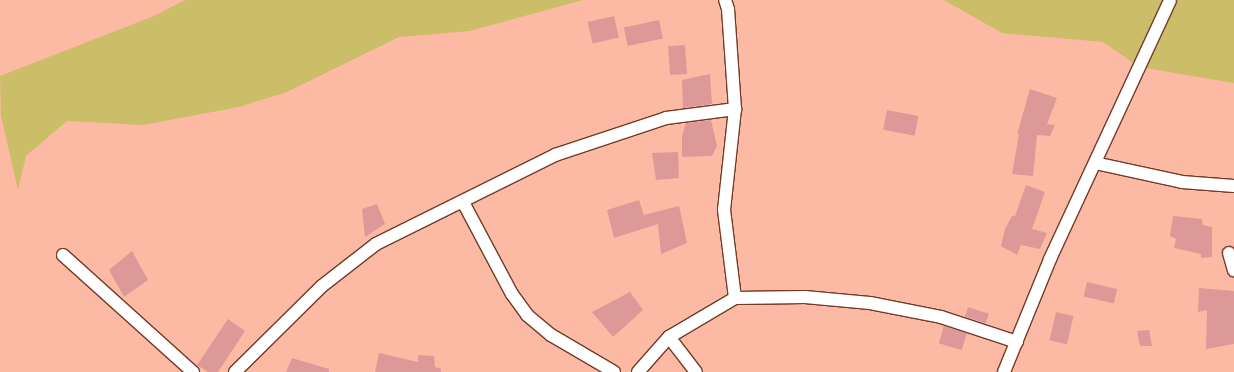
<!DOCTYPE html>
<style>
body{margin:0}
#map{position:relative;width:1234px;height:372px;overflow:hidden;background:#fcbaa4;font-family:Barlow,sans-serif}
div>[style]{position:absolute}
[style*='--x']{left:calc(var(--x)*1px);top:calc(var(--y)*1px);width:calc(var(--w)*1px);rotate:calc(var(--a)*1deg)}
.green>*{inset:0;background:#ccbd68}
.building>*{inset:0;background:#dd9998;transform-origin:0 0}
.roads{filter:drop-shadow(1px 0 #723b28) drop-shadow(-1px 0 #723b28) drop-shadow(0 1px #723b28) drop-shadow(0 -1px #723b28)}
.minor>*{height:12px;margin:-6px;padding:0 6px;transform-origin:6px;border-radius:6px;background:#fff}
span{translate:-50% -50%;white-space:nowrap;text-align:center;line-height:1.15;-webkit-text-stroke:3px #f7cfc1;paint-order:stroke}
</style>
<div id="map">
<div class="green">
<i style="clip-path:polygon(185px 0,583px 0,470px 31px,399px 37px,287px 92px,239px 107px,143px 125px,67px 121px,26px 156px,18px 190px,1px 116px,0 76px,154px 16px)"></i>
<i style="clip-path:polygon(944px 0,1234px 0,1234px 83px,1139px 67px,1103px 42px,1002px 33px)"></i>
</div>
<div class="building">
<i style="left:614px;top:16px;width:22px;height:27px;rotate:77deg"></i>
<i style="left:659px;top:20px;width:19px;height:36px;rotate:78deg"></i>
<i style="left:685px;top:45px;width:29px;height:17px;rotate:86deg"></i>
<i style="clip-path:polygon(710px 74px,712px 104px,683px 108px,682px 80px)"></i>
<i style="clip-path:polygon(1030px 89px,1057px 98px,1047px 124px,1055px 125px,1050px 136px,1037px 135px,1033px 176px,1012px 174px,1019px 134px,1017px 134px)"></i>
<i style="left:887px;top:110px;width:32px;height:20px;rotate:11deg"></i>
<i style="clip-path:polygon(711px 120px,717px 146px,712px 156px,682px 157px,682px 136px,686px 123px)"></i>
<i style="clip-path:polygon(678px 152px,679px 178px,656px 180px,652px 153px)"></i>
<i style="clip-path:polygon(1026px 185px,1045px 192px,1032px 229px,1047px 233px,1040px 249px,1021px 245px,1017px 255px,1001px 246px,1005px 229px,1012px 216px,1015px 216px)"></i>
<i style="clip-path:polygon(639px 200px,644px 215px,679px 206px,687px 243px,661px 254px,658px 224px,614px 238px,607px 210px)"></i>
<i style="clip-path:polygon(377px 204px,385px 224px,365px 237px,362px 209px)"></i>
<i style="clip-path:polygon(1173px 216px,1202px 219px,1203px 225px,1212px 227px,1212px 257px,1201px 258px,1201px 254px,1174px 248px,1176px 239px,1170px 236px)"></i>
<i style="clip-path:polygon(132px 251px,148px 280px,124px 297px,109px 270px)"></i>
<i style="left:1087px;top:282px;width:31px;height:15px;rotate:13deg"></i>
<i style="clip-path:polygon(1199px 288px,1234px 291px,1234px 344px,1206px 349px,1207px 310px,1198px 312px)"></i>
<i style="clip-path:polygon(630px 292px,643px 310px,613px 337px,592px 312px)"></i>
<i style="left:968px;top:307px;width:22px;height:10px;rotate:18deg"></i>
<i style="left:1056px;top:312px;width:18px;height:29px;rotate:13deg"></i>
<i style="clip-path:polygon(228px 319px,245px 331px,218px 372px,208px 372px,197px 365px)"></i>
<i style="left:944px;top:326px;width:24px;height:18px;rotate:17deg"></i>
<i style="clip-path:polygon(1149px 330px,1152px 346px,1140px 346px,1137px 331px)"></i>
<i style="clip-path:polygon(379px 353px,418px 362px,418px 355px,434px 356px,435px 367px,441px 369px,441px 372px,375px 372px)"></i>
<i style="clip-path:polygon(292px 358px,329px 369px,329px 372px,286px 372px)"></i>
</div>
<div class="roads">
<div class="minor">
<i style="--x:1095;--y:163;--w:89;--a:12.3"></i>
<i style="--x:1182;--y:182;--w:52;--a:4.4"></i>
<i style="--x:463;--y:202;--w:104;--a:62"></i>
<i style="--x:512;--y:294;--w:26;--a:54"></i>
<i style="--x:527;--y:315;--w:31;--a:40"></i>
<i style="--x:551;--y:335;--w:73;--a:30.4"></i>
<i style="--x:1229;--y:253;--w:18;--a:74"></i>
<i style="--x:63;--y:255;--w:175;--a:42"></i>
<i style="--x:735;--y:298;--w:70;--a:-0.8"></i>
<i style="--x:805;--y:297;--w:65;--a:5.3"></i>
<i style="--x:870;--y:303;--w:72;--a:11.2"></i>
<i style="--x:941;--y:317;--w:80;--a:18.2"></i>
<i style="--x:669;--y:337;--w:44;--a:52.4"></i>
<i style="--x:235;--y:372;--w:122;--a:-44.7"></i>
<i style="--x:322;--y:286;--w:68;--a:-37.9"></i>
<i style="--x:376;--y:244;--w:200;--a:-26.4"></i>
<i style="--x:555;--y:155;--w:117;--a:-18.4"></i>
<i style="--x:666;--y:118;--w:70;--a:-7.4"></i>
<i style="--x:638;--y:372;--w:47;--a:-48.5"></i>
<i style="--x:669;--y:337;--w:77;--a:-30.6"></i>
<i style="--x:735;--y:298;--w:89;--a:-97.1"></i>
<i style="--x:724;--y:210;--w:102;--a:-83.8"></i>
<i style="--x:735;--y:109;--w:100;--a:-94"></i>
<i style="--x:728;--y:9;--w:9;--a:-108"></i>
<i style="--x:1004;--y:372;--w:122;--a:-67.8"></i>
<i style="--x:1050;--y:259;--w:285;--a:-65.1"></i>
</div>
</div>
</div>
